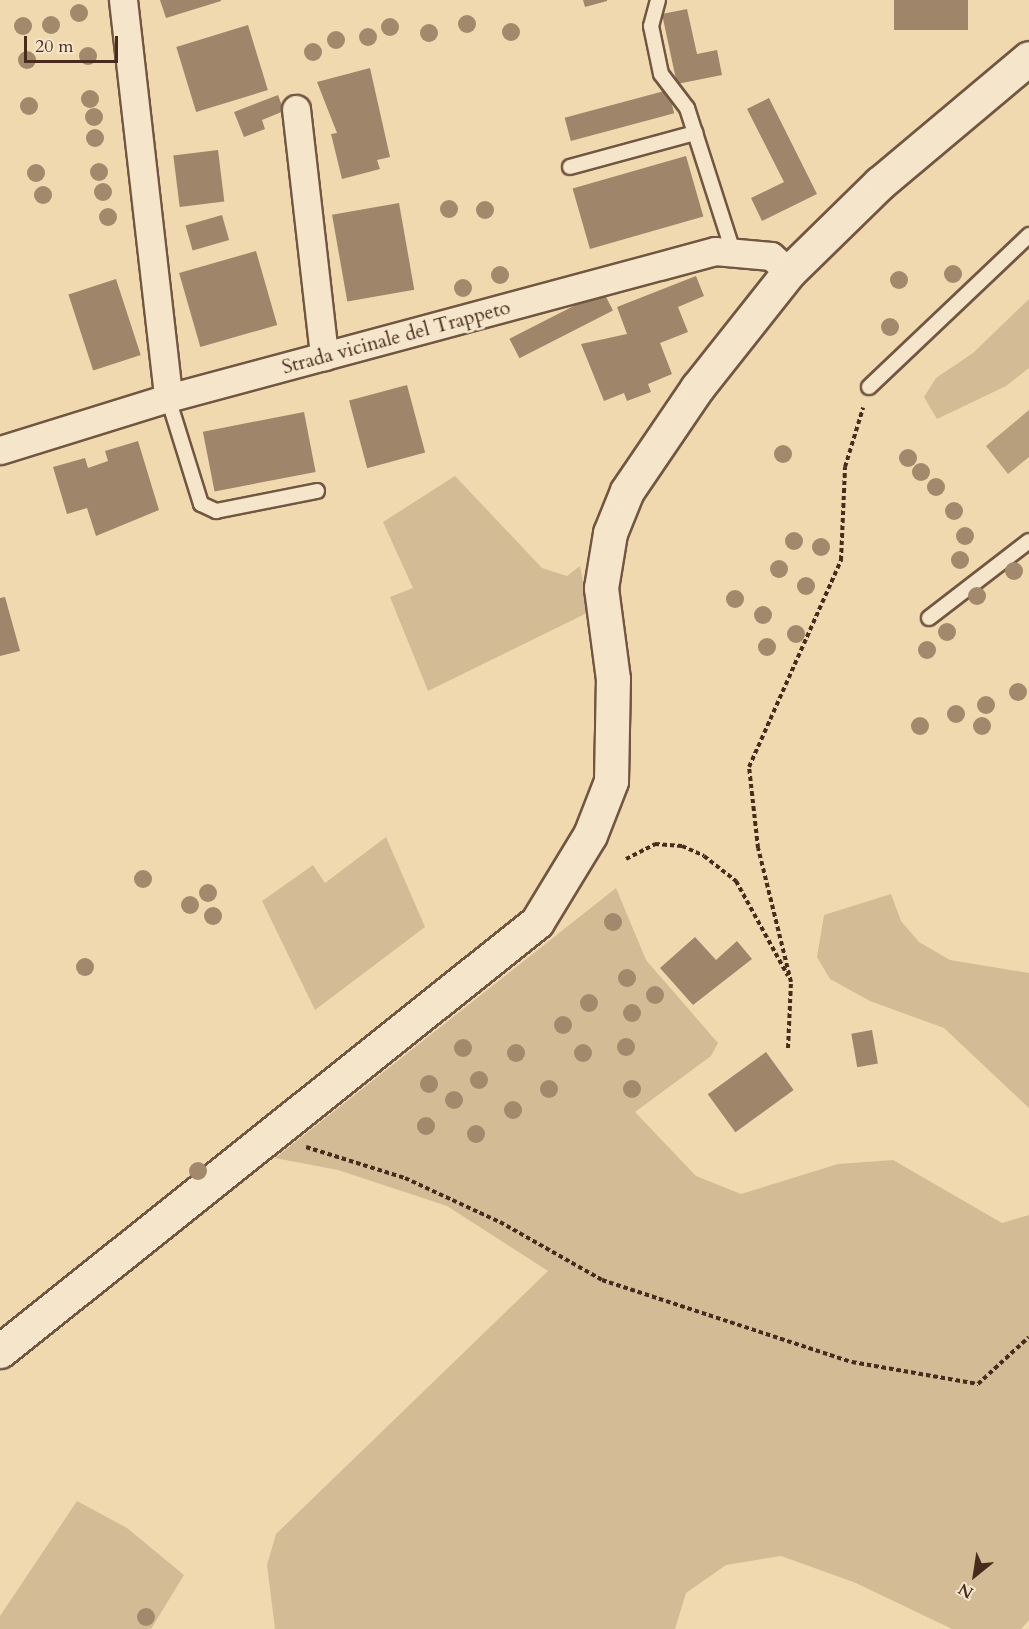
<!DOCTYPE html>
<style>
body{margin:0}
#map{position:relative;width:1029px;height:1629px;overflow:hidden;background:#f0d9af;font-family:Cardo,serif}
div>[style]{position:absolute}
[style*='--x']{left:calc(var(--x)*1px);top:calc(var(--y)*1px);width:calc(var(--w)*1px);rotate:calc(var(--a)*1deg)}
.green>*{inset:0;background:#d3bb96}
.water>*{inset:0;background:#b79e7d}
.building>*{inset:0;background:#9f8569;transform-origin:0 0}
.path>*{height:4px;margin-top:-2px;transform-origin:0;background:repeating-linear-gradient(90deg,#472b1d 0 4.5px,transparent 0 7.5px)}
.roads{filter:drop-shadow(2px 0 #715642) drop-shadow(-2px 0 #715642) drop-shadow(0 2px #715642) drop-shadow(0 -2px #715642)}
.service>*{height:14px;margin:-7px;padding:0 7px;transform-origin:7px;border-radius:7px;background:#f5e6cb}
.minor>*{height:27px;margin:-13.5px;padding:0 13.5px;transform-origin:13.5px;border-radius:13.5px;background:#f5e6cb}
.tertiary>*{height:33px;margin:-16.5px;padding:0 16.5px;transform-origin:16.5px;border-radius:16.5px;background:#f5e6cb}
.trees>*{width:18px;height:18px;margin:-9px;border-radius:50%;background:#a2896c}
span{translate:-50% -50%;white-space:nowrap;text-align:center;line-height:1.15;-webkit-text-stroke:5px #f5e6cb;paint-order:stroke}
.street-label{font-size:20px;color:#472b1d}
.north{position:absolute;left:945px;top:1545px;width:60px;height:60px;-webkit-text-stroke:4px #f5e6cb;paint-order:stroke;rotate:210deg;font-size:16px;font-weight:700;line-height:24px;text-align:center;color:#472b1d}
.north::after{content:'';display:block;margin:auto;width:21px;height:27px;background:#472b1d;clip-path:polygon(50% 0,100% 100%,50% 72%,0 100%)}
.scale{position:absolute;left:24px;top:36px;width:94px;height:27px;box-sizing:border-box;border:3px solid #472b1d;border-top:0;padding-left:8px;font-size:18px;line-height:21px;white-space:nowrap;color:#472b1d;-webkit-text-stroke:4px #f5e6cb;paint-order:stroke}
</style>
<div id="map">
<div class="green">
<i style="clip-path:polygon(1029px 299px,1029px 368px,1006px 386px,937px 419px,924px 397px,936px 378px,973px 353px)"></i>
<i style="clip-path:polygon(455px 476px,542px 568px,567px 576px,580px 566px,589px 612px,428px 691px,390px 597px,413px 588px,383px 522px)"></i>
<i style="clip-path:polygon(386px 837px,425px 927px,315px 1010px,262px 901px,313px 865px,325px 883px)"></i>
<i style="clip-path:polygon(616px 888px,646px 960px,718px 1043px,711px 1056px,635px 1112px,696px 1176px,741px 1194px,838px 1164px,893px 1160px,1002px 1223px,1029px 1215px,1029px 1620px,1021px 1629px,952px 1629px,856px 1583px,781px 1556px,726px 1565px,686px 1593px,675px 1629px,275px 1629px,267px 1565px,276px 1534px,548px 1271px,447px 1206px,338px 1170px,275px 1158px)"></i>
<i style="clip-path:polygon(891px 894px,901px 921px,919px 942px,950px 960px,1029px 973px,1029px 1108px,944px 1028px,870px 1001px,830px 979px,817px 957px,824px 915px)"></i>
<i style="clip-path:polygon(77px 1501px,127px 1528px,184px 1575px,151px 1629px,0 1629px,0 1616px)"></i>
</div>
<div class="water">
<i style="clip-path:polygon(1029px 410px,1029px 457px,1008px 474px,986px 446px)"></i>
</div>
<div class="building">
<i style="clip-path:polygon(160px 0,221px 0,221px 1px,166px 18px)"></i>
<i style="clip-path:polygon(583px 0,607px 0,607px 1px,585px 7px)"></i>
<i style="left:894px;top:0;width:74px;height:30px"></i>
<i style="clip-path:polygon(687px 9px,697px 54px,717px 50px,722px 75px,677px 84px,662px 14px)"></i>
<i style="left:248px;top:25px;width:68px;height:75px;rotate:73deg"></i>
<i style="clip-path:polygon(370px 68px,390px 157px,377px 160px,380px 169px,342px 179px,331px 134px,337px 133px,317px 82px)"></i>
<i style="left:668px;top:90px;width:24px;height:107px;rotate:75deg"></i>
<i style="clip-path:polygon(278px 95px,284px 111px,262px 120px,265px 129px,244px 137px,234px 112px)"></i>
<i style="clip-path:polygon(769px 98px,817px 194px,762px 221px,751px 198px,784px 182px,747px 109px)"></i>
<i style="left:218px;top:150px;width:52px;height:45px;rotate:83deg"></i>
<i style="left:686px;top:156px;width:63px;height:118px;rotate:74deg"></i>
<i style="left:399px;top:203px;width:88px;height:68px;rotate:80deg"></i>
<i style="left:222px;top:215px;width:26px;height:38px;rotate:74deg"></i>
<i style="left:256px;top:251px;width:77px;height:80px;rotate:74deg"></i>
<i style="clip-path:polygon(696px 276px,704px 296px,678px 307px,688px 332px,660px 343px,672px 374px,648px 384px,651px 392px,627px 401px,624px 393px,604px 401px,581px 344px,627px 334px,617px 307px)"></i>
<i style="left:116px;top:279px;width:80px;height:50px;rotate:72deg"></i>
<i style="left:603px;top:291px;width:22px;height:105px;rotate:63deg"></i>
<i style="left:407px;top:385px;width:70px;height:60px;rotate:75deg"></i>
<i style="left:304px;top:412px;width:61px;height:103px;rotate:79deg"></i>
<i style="clip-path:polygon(138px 441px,159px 510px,96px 536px,87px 508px,67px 514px,53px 467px,85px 458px,88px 468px,108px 461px,105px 451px)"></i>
<i style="clip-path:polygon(5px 597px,20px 651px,0 656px,0 598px)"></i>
<i style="clip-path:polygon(695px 937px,716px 960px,737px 941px,752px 959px,693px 1005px,660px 968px)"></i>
<i style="left:872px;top:1030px;width:34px;height:21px;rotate:80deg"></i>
<i style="left:766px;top:1052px;width:47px;height:72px;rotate:54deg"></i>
</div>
<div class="path">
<i style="--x:626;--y:859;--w:33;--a:-27"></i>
<i style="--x:655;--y:844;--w:27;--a:4"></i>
<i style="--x:682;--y:846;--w:24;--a:24"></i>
<i style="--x:704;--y:856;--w:41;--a:38"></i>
<i style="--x:736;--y:881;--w:108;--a:61.3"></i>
<i style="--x:788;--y:1048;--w:66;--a:-87.4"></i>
<i style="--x:791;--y:982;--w:138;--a:-103.8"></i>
<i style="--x:758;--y:848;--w:81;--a:-96.3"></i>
<i style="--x:749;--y:767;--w:227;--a:-66"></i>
<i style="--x:841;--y:560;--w:93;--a:-87.5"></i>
<i style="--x:845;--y:467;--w:62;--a:-73"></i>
<i style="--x:306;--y:1147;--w:104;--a:17.4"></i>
<i style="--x:405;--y:1178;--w:105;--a:24.9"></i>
<i style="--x:500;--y:1222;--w:117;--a:29.6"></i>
<i style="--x:602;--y:1280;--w:263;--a:18.2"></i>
<i style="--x:852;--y:1362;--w:128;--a:9.9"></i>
<i style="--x:978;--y:1384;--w:69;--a:-42.7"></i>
</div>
<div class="roads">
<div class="service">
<i style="--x:658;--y:0;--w:27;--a:105"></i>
<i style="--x:651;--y:26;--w:49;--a:78.2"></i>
<i style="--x:661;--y:74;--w:43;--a:52.6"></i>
<i style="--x:687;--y:108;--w:150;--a:72.2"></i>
<i style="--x:570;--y:167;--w:130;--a:-15.2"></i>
<i style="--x:869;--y:387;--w:221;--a:-43.5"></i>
<i style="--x:168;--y:398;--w:111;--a:72.7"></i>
<i style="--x:201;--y:504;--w:17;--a:25"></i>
<i style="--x:216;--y:511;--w:103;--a:-11.2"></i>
<i style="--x:929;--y:618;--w:126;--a:-37.6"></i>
</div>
<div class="minor">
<i style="--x:123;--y:0;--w:401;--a:83.5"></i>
<i style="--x:296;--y:109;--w:249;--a:83.5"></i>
<i style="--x:0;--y:450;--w:176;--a:-17.2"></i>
<i style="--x:168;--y:398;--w:566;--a:-15.04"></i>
<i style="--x:715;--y:251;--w:56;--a:5.1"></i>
<i style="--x:771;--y:256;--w:24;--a:42"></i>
</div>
<div class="tertiary">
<i style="--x:0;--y:1351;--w:687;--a:-38.62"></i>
<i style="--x:537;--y:922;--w:102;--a:-58.7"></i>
<i style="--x:590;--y:835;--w:58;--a:-68.7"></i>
<i style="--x:611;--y:781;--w:102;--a:-88.9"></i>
<i style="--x:613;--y:679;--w:92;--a:-97.5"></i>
<i style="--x:601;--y:588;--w:56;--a:-80.7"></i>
<i style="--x:610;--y:533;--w:45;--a:-68"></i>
<i style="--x:627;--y:491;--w:125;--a:-55.8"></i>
<i style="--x:697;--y:388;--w:148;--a:-51.6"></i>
<i style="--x:789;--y:272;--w:127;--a:-44.4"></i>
<i style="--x:880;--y:183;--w:194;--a:-40"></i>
</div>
</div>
<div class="trees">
<i style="left:79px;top:13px"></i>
<i style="left:467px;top:24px"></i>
<i style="left:51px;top:25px"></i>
<i style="left:23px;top:26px"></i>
<i style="left:390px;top:27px"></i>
<i style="left:511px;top:32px"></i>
<i style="left:429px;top:33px"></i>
<i style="left:368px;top:37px"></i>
<i style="left:336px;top:40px"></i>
<i style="left:313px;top:52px"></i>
<i style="left:88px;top:56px"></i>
<i style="left:27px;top:60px"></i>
<i style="left:90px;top:99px"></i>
<i style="left:29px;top:106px"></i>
<i style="left:94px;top:117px"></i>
<i style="left:95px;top:138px"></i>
<i style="left:99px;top:172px"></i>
<i style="left:36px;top:173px"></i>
<i style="left:103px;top:192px"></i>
<i style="left:43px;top:195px"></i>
<i style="left:449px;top:209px"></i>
<i style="left:485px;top:210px"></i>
<i style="left:108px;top:217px"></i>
<i style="left:953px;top:274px"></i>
<i style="left:500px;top:275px"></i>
<i style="left:899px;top:280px"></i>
<i style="left:463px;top:288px"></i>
<i style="left:890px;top:327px"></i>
<i style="left:783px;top:454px"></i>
<i style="left:908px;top:458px"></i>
<i style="left:921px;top:472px"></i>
<i style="left:936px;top:487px"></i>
<i style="left:954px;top:511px"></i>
<i style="left:965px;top:536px"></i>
<i style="left:794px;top:541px"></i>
<i style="left:821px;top:547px"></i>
<i style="left:960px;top:560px"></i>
<i style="left:779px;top:569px"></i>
<i style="left:1014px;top:571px"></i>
<i style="left:806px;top:586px"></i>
<i style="left:977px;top:596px"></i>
<i style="left:735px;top:599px"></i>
<i style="left:763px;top:615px"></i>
<i style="left:947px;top:632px"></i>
<i style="left:796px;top:634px"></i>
<i style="left:767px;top:647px"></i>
<i style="left:927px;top:650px"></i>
<i style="left:1018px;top:692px"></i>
<i style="left:986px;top:705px"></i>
<i style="left:956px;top:714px"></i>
<i style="left:920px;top:726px"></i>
<i style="left:982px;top:726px"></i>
<i style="left:143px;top:879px"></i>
<i style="left:208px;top:893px"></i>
<i style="left:190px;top:905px"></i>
<i style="left:213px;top:916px"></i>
<i style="left:613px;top:922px"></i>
<i style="left:85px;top:967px"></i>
<i style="left:627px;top:978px"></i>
<i style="left:655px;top:995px"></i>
<i style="left:589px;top:1003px"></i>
<i style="left:632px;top:1013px"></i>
<i style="left:563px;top:1025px"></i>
<i style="left:626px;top:1047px"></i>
<i style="left:463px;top:1048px"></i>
<i style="left:516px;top:1053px"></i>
<i style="left:583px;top:1053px"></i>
<i style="left:479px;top:1080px"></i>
<i style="left:429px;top:1084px"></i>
<i style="left:549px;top:1089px"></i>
<i style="left:632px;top:1089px"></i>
<i style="left:454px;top:1100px"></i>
<i style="left:513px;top:1110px"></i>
<i style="left:426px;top:1126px"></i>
<i style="left:476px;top:1134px"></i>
<i style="left:198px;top:1171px"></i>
<i style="left:146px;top:1617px"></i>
</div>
<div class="street-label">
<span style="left:396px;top:337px;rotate:-15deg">Strada vicinale del Trappeto</span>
</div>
<div class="north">N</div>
<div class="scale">20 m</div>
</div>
